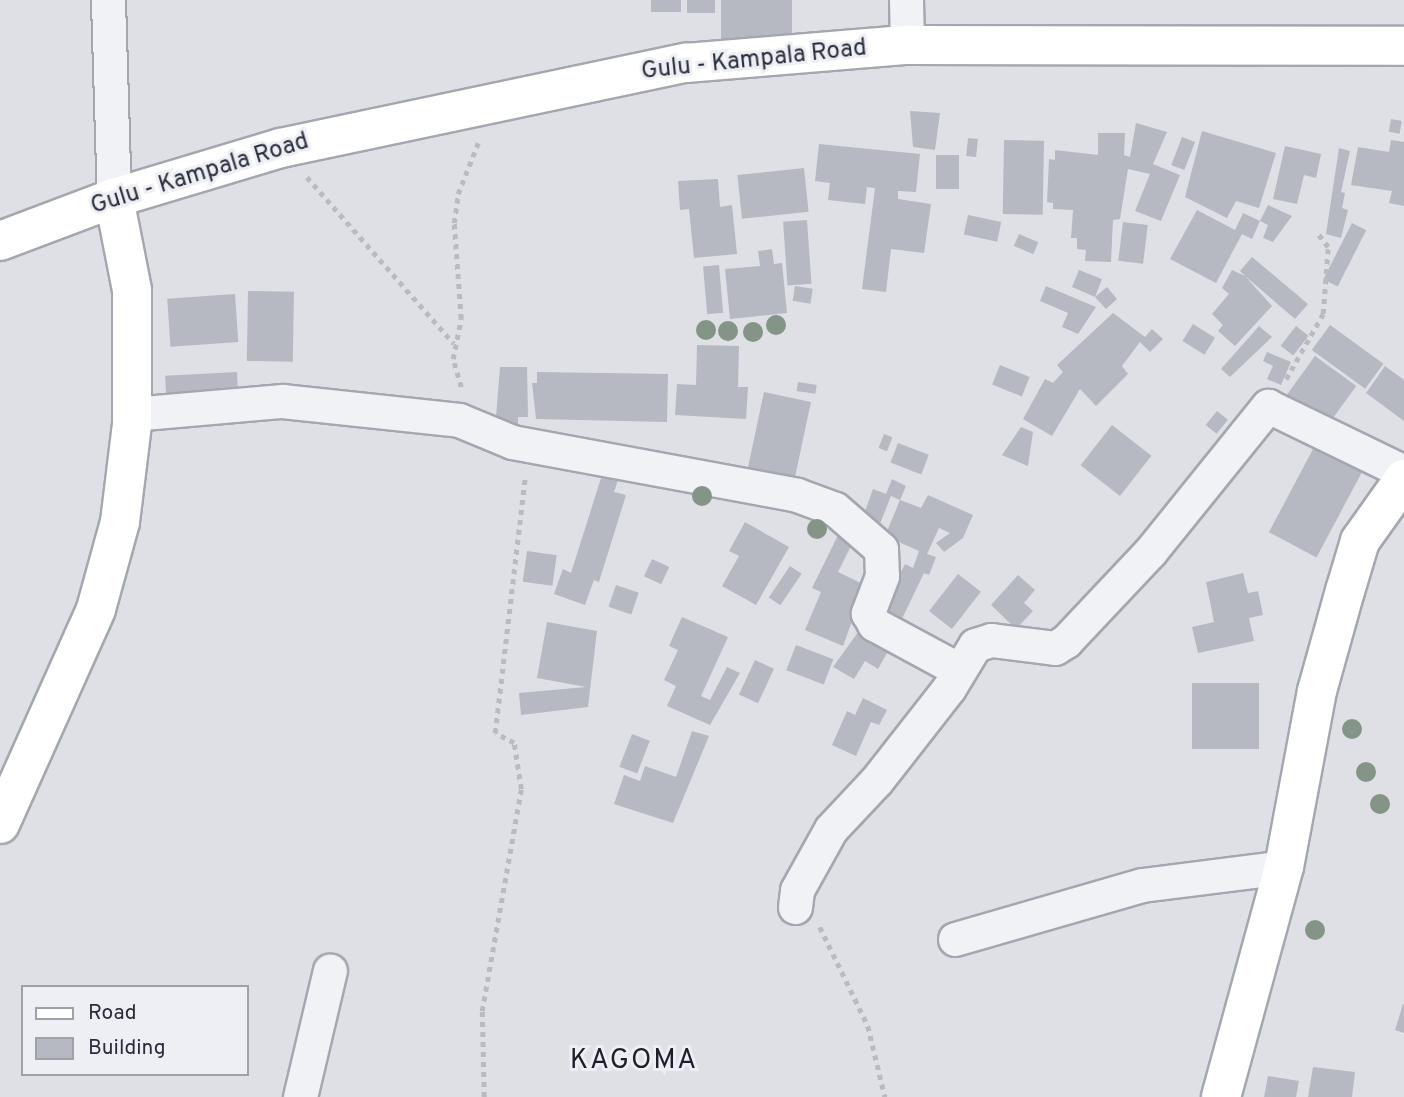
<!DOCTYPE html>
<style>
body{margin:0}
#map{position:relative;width:1404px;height:1097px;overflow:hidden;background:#dee0e6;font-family:Overpass,sans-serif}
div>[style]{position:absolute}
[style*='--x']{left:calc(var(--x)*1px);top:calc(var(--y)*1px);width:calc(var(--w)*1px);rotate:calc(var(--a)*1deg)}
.building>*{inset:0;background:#b6b9c2;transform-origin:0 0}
.path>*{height:4.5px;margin-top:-2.25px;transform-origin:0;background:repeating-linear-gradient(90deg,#b9bbc1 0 5px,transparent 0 10px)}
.roads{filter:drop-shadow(2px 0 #a4a7af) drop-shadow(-2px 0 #a4a7af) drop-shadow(0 2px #a4a7af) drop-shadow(0 -2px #a4a7af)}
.street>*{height:33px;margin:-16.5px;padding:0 16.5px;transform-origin:16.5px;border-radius:16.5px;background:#f1f2f5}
.secondary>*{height:38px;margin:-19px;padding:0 19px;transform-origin:19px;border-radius:19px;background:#fff}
.primary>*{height:38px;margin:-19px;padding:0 19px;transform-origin:19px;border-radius:19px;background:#fff}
.trees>*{width:20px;height:20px;margin:-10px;border-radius:50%;background:#849486}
span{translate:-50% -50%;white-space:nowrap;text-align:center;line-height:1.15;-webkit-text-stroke:6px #eeeff4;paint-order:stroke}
.street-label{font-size:24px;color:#292d3b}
.quarter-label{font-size:28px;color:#1c1f2c;letter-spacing:2px}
.legend{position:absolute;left:21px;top:985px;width:228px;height:91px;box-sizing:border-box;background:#eeeff4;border:2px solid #9fa1aa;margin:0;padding:9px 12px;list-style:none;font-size:21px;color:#292d3b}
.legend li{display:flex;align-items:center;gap:14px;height:35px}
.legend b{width:35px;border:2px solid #9fa1aa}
</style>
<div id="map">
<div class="building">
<i style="left:651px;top:0;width:30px;height:12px"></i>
<i style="left:687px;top:0;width:28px;height:13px"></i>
<i style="left:721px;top:0;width:71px;height:42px"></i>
<i style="clip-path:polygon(910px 111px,940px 113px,935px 150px,913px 147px)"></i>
<i style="left:1391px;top:119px;width:11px;height:13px;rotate:10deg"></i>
<i style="clip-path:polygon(1136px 123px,1167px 132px,1153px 164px,1180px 175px,1161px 221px,1135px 211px,1150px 174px,1128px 169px,1120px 219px,1113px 220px,1111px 262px,1085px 261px,1086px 250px,1077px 249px,1077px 238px,1071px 238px,1073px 210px,1053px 209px,1053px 203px,1047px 202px,1049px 159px,1055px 160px,1055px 150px,1098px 155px,1098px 133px,1125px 133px,1124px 155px,1130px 157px)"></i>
<i style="clip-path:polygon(1202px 131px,1276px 153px,1259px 208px,1236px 201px,1227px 218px,1185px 197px)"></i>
<i style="left:1182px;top:137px;width:14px;height:30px;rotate:21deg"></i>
<i style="left:968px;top:138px;width:10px;height:18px;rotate:6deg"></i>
<i style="left:1004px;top:140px;width:40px;height:74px;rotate:1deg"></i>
<i style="clip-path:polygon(1391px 140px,1404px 142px,1404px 206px,1389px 203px,1392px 191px,1351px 185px,1358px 147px,1389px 152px)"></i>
<i style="clip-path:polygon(819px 144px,920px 154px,916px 192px,898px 191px,898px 199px,931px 204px,924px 253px,891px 249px,886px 292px,862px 289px,875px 188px,867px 187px,865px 204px,828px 200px,830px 183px,815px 181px)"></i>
<i style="clip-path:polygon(1285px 146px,1321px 154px,1316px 178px,1304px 175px,1297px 204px,1273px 199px)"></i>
<i style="clip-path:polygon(1339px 148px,1350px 151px,1341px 192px,1345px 193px,1342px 208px,1348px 210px,1341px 238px,1326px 234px)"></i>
<i style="left:936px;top:155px;width:23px;height:34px"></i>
<i style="left:804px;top:168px;width:44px;height:67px;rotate:84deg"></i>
<i style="clip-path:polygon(718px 179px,720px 207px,732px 205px,737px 254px,694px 258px,689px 209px,680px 210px,678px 181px)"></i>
<i style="clip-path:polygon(1268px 205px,1292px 216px,1273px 242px,1263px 238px,1268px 225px,1260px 221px)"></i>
<i style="clip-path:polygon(1197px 210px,1235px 230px,1243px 213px,1260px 221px,1252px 239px,1242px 234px,1216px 283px,1170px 259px)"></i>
<i style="left:968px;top:215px;width:34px;height:20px;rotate:12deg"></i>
<i style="left:807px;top:220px;width:64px;height:24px;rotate:86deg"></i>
<i style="left:1123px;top:222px;width:25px;height:39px;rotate:7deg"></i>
<i style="left:1352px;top:223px;width:16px;height:63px;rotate:27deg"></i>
<i style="left:1019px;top:234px;width:21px;height:13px;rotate:23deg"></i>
<i style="clip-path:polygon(772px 249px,774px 264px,782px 263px,787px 313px,730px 319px,725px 269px,760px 266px,758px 251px)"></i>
<i style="clip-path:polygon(1252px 257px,1308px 304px,1295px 319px,1245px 276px,1272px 306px,1235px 346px,1218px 331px,1223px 325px,1212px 314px,1229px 294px,1222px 288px,1232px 270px,1245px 276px,1240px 271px)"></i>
<i style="left:719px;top:265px;width:48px;height:16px;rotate:85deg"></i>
<i style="clip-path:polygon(1079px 270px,1102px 279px,1095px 297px,1107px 287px,1117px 299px,1106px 309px,1095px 297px,1072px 287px)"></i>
<i style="left:795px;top:286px;width:18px;height:15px;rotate:9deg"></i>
<i style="clip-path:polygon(1046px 286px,1096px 307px,1078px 334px,1062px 327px,1068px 313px,1040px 301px)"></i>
<i style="left:248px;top:291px;width:46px;height:70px;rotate:1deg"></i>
<i style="left:235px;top:294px;width:48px;height:68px;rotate:86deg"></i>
<i style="clip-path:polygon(1113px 313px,1145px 337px,1152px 329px,1163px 339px,1150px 352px,1140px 342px,1122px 366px,1128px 374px,1096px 406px,1080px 389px,1052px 436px,1023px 419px,1045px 379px,1053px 383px,1063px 372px,1057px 365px)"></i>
<i style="left:1193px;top:324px;width:26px;height:20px;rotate:32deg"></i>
<i style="left:1330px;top:325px;width:66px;height:31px;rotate:36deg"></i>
<i style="clip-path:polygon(1259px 326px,1272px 337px,1230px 377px,1221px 369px)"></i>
<i style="left:1296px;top:326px;width:16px;height:25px;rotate:38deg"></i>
<i style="clip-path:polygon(697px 345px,739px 346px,738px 387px,748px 387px,746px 419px,675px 415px,677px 384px,696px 385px)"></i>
<i style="clip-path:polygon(1267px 352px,1291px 362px,1281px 385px,1267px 379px,1273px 366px,1263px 361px)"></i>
<i style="left:1315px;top:356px;width:51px;height:51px;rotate:36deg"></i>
<i style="left:1000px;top:365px;width:32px;height:21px;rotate:22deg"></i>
<i style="clip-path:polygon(1385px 366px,1404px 380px,1404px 421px,1366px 393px)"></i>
<i style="clip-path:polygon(500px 367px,527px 367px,528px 417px,518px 417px,518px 429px,495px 429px)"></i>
<i style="left:237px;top:372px;width:20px;height:72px;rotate:87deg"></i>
<i style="clip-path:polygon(537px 372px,668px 374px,667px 422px,536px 419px,532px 383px,537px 383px)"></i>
<i style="left:798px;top:382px;width:19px;height:9px;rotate:9deg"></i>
<i style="left:764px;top:392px;width:48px;height:84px;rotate:12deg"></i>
<i style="left:1217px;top:411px;width:14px;height:18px;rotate:39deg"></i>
<i style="left:1112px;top:425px;width:50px;height:51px;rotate:38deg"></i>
<i style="clip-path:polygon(1021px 427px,1033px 432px,1028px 466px,1002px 455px)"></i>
<i style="left:884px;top:434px;width:9px;height:15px;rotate:21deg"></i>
<i style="left:1320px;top:436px;width:54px;height:109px;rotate:28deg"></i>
<i style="left:898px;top:443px;width:33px;height:21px;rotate:21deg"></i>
<i style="clip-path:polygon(602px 475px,618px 480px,614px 492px,626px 495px,599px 582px,594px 580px,585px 605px,554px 594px,563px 569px,571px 573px)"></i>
<i style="clip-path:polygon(892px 479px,906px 486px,900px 500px,891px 496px,880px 524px,863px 517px,873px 489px,886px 494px)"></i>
<i style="clip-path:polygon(928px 495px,973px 515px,963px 538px,944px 552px,936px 543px,950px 533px,939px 528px,927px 554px,936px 557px,929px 575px,924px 573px,899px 625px,879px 615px,905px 564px,913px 568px,919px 551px,885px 536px,900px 500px,921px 508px)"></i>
<i style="clip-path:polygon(745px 522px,789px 547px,756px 605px,722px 586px,739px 556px,729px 551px)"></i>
<i style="clip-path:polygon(841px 529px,856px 536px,838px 572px,865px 585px,843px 646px,805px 630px,821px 592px,812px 588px)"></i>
<i style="left:527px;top:551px;width:30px;height:31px;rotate:8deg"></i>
<i style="left:652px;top:559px;width:19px;height:19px;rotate:25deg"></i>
<i style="left:790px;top:566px;width:14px;height:38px;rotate:34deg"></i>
<i style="clip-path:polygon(1243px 573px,1248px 593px,1258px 591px,1263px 615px,1249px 618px,1254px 641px,1198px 653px,1192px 627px,1214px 622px,1206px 582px)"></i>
<i style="left:958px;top:574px;width:29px;height:47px;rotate:38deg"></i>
<i style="clip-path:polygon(1018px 575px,1035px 590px,1024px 603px,1033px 611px,1016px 629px,991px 605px)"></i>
<i style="left:616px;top:585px;width:24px;height:23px;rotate:19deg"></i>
<i style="clip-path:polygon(682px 617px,728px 637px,701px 696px,710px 700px,727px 667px,740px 673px,710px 725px,667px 706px,676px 686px,664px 680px,678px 650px,669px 646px)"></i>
<i style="clip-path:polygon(547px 622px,597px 631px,588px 707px,521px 715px,519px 693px,586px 687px,537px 678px)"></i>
<i style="clip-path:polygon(861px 628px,891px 646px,878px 669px,865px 661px,854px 679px,833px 667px)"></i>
<i style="left:796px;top:645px;width:40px;height:27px;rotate:21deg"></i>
<i style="left:755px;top:660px;width:21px;height:38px;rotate:25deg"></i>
<i style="left:1192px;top:683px;width:67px;height:66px"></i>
<i style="clip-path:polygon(863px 698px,887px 710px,879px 725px,871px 722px,856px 756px,832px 745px,847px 711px,855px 715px)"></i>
<i style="clip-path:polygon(692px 731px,709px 736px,673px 823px,614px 804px,624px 775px,640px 781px,645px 766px,676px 777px)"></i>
<i style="left:632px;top:734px;width:19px;height:35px;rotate:21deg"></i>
<i style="clip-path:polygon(1403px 1004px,1404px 1004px,1404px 1033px,1395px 1030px)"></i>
<i style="clip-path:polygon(1313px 1067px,1355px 1072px,1352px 1097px,1308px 1097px)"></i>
<i style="clip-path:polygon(1268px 1076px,1299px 1081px,1296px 1097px,1264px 1097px)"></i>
</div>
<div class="path">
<i style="--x:307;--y:177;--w:222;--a:48.6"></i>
<i style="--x:1286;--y:379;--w:75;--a:-60.4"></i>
<i style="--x:1323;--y:314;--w:67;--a:-85.7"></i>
<i style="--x:1328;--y:247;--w:18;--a:-128"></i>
<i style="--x:461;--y:387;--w:29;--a:-106"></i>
<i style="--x:453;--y:359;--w:41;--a:-78.7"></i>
<i style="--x:461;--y:319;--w:96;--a:-94.2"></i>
<i style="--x:454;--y:223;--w:29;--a:-82"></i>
<i style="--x:458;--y:194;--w:55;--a:-68.6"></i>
<i style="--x:820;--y:927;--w:110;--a:64.1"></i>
<i style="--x:868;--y:1026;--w:73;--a:76.5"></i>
<i style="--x:484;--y:1097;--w:86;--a:-91.3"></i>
<i style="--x:482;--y:1011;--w:225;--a:-80"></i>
<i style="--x:521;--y:789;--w:47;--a:-98.7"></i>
<i style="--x:514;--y:743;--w:21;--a:-152"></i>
<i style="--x:495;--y:733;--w:257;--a:-83.3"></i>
</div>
<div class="roads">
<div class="street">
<i style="--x:108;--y:0;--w:198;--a:88.3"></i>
<i style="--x:906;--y:0;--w:45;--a:88.7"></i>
<i style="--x:132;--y:414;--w:151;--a:-5"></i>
<i style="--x:282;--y:401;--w:178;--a:6.1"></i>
<i style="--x:459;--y:420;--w:57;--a:22.5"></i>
<i style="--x:512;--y:442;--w:290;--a:10.5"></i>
<i style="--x:797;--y:495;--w:40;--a:20.2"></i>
<i style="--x:835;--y:509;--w:61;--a:41"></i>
<i style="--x:881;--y:549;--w:27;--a:88"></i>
<i style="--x:882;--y:576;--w:40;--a:111"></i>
<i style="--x:868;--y:613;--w:13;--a:61"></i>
<i style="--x:874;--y:624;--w:97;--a:28.4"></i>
<i style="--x:795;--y:907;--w:17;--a:-83"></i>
<i style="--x:797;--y:890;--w:70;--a:-60.9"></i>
<i style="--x:831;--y:829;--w:67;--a:-46.8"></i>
<i style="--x:877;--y:780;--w:117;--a:-52"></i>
<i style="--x:949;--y:688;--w:50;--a:-58.8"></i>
<i style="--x:975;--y:645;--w:17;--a:-17"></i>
<i style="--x:991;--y:640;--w:64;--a:7.1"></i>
<i style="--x:1055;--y:648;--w:13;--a:-32"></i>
<i style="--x:1066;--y:641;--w:122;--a:-46.7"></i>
<i style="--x:1150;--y:552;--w:188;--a:-51.1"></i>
<i style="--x:1268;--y:406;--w:151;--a:25.9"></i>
<i style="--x:955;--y:939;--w:195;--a:-16.1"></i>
<i style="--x:1142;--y:885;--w:143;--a:-7.2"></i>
<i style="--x:300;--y:1097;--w:130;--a:-76.7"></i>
</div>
<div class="secondary">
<i style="--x:0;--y:824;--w:235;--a:-65.9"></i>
<i style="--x:96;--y:609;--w:90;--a:-74.6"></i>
<i style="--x:120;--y:522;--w:99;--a:-83"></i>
<i style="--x:132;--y:424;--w:134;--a:-90"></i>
<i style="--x:132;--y:290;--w:94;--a:-101.1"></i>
<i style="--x:1221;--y:1097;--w:238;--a:-74.7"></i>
<i style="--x:1284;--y:867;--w:179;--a:-79.4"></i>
<i style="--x:1317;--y:691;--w:104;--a:-74.4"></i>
<i style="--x:1345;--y:591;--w:52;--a:-73.3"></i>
<i style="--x:1360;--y:541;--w:76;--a:-54.6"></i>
</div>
<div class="primary">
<i style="--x:0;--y:241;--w:122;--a:-20.7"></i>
<i style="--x:114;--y:198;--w:174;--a:-16.7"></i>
<i style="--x:281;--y:148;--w:414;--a:-11.9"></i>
<i style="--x:686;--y:63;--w:222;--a:-4.7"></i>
<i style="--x:907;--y:45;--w:497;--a:0.1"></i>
</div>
</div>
<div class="trees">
<i style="left:776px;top:325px"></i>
<i style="left:706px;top:330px"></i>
<i style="left:728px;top:331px"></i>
<i style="left:753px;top:332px"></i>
<i style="left:702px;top:496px"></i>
<i style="left:817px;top:529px"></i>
<i style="left:1352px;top:729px"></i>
<i style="left:1366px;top:772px"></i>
<i style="left:1380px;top:804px"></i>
<i style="left:1315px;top:930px"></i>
</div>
<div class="street-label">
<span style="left:754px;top:61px;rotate:-6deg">Gulu - Kampala Road</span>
<span style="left:200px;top:175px;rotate:-17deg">Gulu - Kampala Road</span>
</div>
<div class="quarter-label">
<span style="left:634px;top:1061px">KAGOMA</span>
</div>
<ul class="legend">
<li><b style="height:9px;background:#fff"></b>Road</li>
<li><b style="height:19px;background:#b6b9c2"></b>Building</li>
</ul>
</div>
